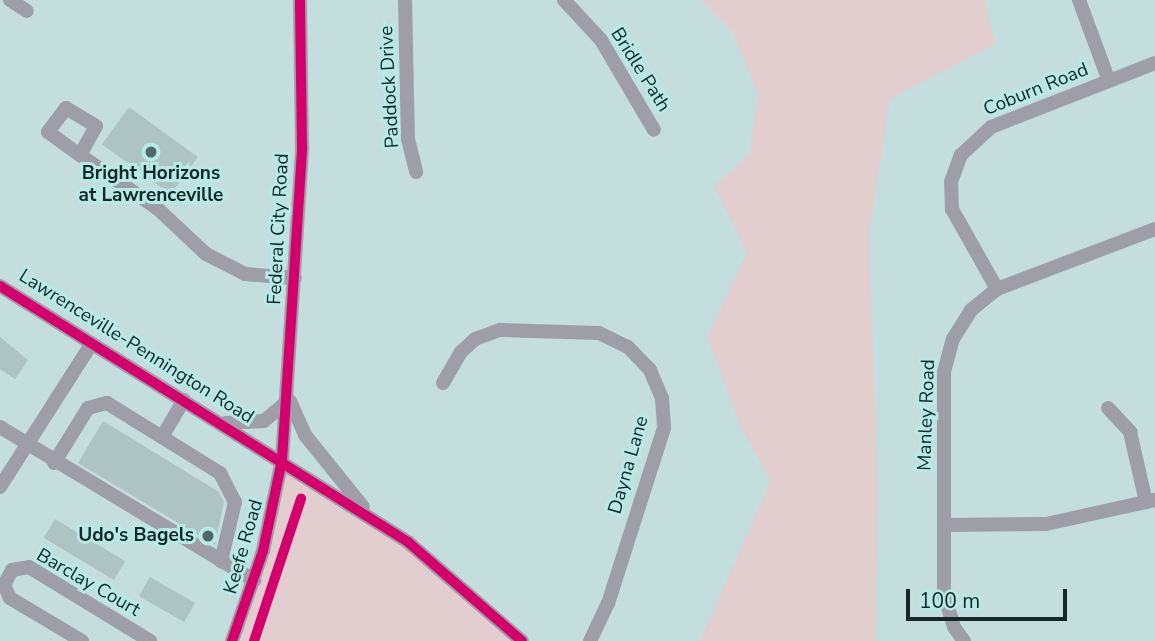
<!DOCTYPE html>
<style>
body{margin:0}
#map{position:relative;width:1155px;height:641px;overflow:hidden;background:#c3dedc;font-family:"Nunito Sans",sans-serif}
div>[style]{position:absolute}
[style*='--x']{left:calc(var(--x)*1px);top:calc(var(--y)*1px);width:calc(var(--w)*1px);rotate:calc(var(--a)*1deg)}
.green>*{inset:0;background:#e2cdcf}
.building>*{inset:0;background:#aec4c3;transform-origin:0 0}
.minor>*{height:14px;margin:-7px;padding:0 7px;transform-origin:7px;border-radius:7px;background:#9d9ea8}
.cycleway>*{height:10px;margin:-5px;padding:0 5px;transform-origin:5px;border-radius:5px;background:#d6006c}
.dots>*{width:19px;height:19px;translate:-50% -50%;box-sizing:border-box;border:4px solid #b7eae7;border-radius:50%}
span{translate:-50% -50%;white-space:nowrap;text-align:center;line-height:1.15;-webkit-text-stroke:6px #b7eae7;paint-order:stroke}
.street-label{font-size:19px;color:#142827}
.poi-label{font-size:19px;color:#142827;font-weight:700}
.right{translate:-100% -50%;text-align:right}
.scale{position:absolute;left:906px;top:589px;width:161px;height:32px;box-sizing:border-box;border:4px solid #142827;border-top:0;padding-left:9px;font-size:21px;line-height:24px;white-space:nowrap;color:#142827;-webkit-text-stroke:5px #b7eae7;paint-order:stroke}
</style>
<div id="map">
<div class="green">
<i style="clip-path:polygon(701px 0,984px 0,995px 44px,890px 99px,869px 235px,878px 489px,875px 641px,700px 641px,771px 480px,742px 430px,707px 337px,747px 253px,714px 186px,749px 154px,758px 95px,732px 31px)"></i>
<i style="clip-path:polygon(285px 467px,411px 551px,513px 641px,236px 641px)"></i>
</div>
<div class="building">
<i style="left:129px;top:107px;width:85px;height:46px;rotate:36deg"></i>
<i style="clip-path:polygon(0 337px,28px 360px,15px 379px,0 369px)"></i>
<i style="clip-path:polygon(103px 421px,219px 492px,224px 502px,215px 545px,78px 463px)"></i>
<i style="left:55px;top:519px;width:82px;height:22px;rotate:31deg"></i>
<i style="left:150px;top:577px;width:52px;height:22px;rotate:30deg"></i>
</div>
<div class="minor">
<i style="--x:10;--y:0;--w:20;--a:33"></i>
<i style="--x:405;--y:0;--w:139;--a:88.8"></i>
<i style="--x:408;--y:139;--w:34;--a:76"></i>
<i style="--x:564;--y:0;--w:54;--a:47.2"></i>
<i style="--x:601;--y:40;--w:104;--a:59.5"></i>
<i style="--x:1079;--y:0;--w:86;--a:69.7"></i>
<i style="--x:80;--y:155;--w:33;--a:-61"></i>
<i style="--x:96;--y:126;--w:35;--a:-149"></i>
<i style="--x:66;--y:108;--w:30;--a:127"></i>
<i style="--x:48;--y:132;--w:39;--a:36"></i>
<i style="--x:80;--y:155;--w:95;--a:34.7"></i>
<i style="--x:158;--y:209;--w:66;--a:43.2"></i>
<i style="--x:206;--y:254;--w:44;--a:27.1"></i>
<i style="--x:245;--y:274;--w:50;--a:4.6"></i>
<i style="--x:0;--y:286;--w:482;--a:32.1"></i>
<i style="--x:408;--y:542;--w:151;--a:41"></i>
<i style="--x:997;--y:289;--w:92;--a:-119.4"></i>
<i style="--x:952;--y:209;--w:27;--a:-92"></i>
<i style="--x:951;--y:182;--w:29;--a:-70"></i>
<i style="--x:961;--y:155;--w:41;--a:-43"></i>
<i style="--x:991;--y:127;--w:176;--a:-21.3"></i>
<i style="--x:443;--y:383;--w:36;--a:-60"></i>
<i style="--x:461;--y:352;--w:19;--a:-43"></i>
<i style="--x:475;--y:339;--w:27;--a:-20"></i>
<i style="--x:500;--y:330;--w:99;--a:1.7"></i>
<i style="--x:599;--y:333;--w:32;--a:26"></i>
<i style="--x:628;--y:347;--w:32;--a:46"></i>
<i style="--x:650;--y:370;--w:30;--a:67"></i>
<i style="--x:662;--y:398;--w:30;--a:86"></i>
<i style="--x:664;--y:428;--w:184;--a:107.7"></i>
<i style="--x:608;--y:603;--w:42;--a:115.3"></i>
<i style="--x:290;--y:401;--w:37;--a:66"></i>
<i style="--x:305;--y:435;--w:92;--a:51.1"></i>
<i style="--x:1108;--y:408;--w:33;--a:47"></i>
<i style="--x:1130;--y:432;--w:72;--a:77.1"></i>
<i style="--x:225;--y:423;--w:39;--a:-3"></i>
<i style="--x:264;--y:421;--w:30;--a:-40"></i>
<i style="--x:0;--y:427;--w:297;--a:31.1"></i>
<i style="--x:162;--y:437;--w:43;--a:-59.3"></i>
<i style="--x:54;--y:463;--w:65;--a:-58.3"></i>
<i style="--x:88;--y:408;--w:20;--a:-15"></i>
<i style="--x:107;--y:403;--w:133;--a:31.8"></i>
<i style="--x:220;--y:473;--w:33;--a:63"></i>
<i style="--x:235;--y:502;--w:61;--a:103.3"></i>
<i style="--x:0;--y:487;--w:167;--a:-57.4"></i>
<i style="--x:944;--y:525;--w:102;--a:-0.6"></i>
<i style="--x:1046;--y:524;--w:112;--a:-12.4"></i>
<i style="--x:82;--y:641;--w:84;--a:-149.2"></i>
<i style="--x:10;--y:598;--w:14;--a:-115"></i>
<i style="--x:4;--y:585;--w:17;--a:-62"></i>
<i style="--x:12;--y:570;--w:17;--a:-10"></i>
<i style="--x:29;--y:567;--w:142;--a:31.4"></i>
<i style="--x:232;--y:641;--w:95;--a:-71"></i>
<i style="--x:263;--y:551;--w:93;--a:-78.2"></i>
<i style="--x:282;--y:460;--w:313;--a:-86.3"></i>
<i style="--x:302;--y:148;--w:148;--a:-90.8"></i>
<i style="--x:964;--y:641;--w:17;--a:-126"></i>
<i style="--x:954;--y:627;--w:34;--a:-107"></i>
<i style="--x:944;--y:595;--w:223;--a:-90"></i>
<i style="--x:944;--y:372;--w:34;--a:-75"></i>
<i style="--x:953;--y:339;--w:34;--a:-58"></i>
<i style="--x:971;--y:310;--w:33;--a:-39"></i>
<i style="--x:997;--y:289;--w:169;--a:-20.8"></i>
</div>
<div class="cycleway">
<i style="--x:0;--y:286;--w:482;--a:32.1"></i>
<i style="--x:408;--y:542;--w:151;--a:41"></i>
<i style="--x:232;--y:641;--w:95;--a:-71"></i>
<i style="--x:263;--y:551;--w:93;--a:-78.2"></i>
<i style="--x:282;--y:460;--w:313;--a:-86.3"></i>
<i style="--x:302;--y:148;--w:148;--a:-90.8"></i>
<i style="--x:254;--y:641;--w:150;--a:-71.7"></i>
</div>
<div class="dots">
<i style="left:151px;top:152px;background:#516866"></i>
<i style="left:208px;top:536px;background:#516866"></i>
</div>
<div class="street-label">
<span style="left:640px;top:70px;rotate:58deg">Bridle Path</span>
<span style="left:390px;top:87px;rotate:-93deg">Paddock Drive</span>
<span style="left:1036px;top:90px;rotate:-22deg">Coburn Road</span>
<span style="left:279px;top:229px;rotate:-87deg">Federal City Road</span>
<span style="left:136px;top:347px;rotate:32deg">Lawrenceville-Pennington Road</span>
<span style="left:927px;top:415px;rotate:-88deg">Manley Road</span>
<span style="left:629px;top:465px;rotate:-74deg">Dayna Lane</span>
<span style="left:244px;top:547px;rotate:-74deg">Keefe Road</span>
<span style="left:88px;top:583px;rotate:30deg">Barclay Court</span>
</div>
<div class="poi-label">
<span style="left:151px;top:185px">Bright Horizons<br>at Lawrenceville</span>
<span class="right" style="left:194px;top:536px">Udo's Bagels</span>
</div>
<div class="scale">100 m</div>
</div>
